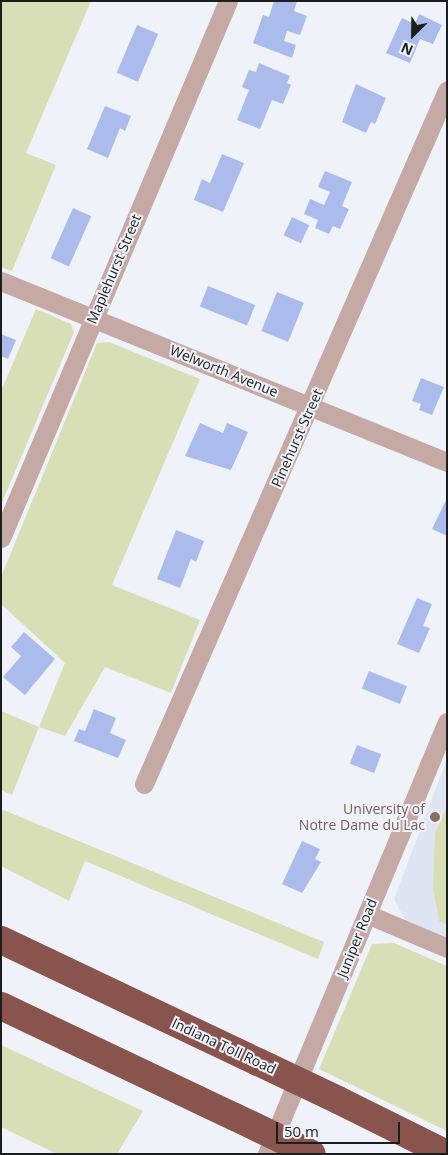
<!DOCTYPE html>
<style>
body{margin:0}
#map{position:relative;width:448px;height:1155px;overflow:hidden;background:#f0f2f9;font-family:"Open Sans",sans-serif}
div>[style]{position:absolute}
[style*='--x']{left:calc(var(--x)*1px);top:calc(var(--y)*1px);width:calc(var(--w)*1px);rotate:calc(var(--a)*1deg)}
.built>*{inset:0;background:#e0e5f3}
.green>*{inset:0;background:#d8dfb7}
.building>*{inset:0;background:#abbcec;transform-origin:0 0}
.minor>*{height:19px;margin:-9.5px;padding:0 9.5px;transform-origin:9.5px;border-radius:9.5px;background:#c4a9a5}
.highway>*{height:28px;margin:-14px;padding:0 14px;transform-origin:14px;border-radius:14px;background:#89544e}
.highway-bridge>*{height:28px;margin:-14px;padding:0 14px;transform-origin:14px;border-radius:14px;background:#89544e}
.dots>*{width:14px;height:14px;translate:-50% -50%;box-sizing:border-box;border:2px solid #f0f2f9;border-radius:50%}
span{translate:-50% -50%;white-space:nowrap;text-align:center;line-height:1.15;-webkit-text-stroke:4px #f0f2f9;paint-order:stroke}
.street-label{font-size:14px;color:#1c1d1f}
.education-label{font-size:14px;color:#785e54}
.right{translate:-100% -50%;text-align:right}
.frame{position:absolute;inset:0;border:2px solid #1c1d1f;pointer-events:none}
.north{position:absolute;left:388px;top:10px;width:50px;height:50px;-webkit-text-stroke:4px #f0f2f9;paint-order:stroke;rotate:203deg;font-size:14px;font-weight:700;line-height:20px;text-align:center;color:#1c1d1f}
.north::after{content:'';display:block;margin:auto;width:18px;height:22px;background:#1c1d1f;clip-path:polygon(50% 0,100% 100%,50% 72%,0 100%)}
.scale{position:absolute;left:276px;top:1122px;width:124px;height:22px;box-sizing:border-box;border:2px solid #1c1d1f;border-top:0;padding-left:6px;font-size:15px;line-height:18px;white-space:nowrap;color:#1c1d1f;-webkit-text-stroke:4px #f0f2f9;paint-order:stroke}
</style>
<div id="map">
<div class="built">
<i style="clip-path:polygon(447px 759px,447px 940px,407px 923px,394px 899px)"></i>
</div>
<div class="green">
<i style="clip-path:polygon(1px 1px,91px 1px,26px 153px,56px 165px,12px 271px,1px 267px)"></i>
<i style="clip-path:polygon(36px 309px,71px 324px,74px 332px,1px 505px,1px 391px)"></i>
<i style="clip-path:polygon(109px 342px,200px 379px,112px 585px,200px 620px,171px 693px,105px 667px,65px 736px,39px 727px,12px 795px,1px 790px,1px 711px,39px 727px,65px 663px,1px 604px,1px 577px,97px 343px)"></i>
<i style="clip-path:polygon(447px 807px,447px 925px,439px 921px,433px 888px,435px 833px)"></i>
<i style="clip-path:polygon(1px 809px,324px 942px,318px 959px,85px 861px,69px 901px,1px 866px)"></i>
<i style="clip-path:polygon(394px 943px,447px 966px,447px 1131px,319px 1069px,372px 944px)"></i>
<i style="clip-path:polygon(1px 1045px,143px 1111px,117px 1154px,57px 1154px,1px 1127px)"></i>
</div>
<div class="building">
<i style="clip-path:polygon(274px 1px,297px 1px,294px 11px,307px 16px,300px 35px,287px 31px,284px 41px,296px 45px,292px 58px,253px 43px,263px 15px,269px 17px)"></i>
<i style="clip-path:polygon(419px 14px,442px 25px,433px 44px,420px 39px,410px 63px,386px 53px,402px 18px,415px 24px)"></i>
<i style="left:137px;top:25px;width:23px;height:52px;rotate:23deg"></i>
<i style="clip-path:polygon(259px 63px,290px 76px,287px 83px,291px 85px,283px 104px,272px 100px,260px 129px,237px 120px,249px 90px,242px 87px,249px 70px,256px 72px)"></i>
<i style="clip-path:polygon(356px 84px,386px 98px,375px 124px,371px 122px,366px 133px,342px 122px)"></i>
<i style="clip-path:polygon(105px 106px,131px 116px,125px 131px,120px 128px,108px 158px,87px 149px)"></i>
<i style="clip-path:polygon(222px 154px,244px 163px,223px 212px,194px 200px,202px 179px,210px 183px)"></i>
<i style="clip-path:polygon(325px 171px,352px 182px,342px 206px,349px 209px,340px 229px,333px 226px,329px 234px,315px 228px,318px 220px,304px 214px,310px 199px,324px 205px,330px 192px,318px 187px)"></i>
<i style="left:73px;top:208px;width:20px;height:55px;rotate:24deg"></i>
<i style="left:292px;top:217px;width:19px;height:20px;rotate:25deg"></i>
<i style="left:208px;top:286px;width:51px;height:22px;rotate:22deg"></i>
<i style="left:277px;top:292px;width:29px;height:42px;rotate:22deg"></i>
<i style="clip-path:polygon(1px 334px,16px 340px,8px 359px,1px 356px)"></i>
<i style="clip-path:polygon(421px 378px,444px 387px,432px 415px,419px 410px,421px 404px,412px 401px)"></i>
<i style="clip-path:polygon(200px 423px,223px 433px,227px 423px,248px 432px,231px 470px,185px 456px)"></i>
<i style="clip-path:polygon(447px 498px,447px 536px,432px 529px)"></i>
<i style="clip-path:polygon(176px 530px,204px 541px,196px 562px,191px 559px,180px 588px,157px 579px)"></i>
<i style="clip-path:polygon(417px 598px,432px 604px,423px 626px,430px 628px,419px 653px,397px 644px)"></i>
<i style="clip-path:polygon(24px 632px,55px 659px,25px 695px,3px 677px,21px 656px,11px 647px)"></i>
<i style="left:369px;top:671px;width:41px;height:19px;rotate:22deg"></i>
<i style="clip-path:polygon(94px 709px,116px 718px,110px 733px,126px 740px,118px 758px,74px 741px,79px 729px,85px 731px)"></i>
<i style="left:357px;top:745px;width:26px;height:20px;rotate:21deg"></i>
<i style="clip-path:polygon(302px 841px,320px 849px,315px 859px,321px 862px,302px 893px,282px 884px)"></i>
</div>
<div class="minor">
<i style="--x:1;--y:281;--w:481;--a:22.1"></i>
<i style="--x:1;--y:538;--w:583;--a:-67.09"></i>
<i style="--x:144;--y:784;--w:757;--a:-66.41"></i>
<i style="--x:367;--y:914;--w:87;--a:23"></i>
<i style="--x:267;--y:1154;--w:468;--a:-67.4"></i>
</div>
<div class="highway">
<i style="--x:1;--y:940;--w:284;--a:25.4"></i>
<i style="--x:1;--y:1006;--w:259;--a:25.4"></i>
<i style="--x:338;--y:1100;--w:122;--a:26.4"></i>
</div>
<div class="highway-bridge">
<i style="--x:258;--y:1062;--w:89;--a:25.4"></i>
<i style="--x:235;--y:1117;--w:85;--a:25.7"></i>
</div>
<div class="dots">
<i style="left:435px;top:817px;background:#8d6e63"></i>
</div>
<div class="street-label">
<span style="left:114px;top:269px;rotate:-67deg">Maplehurst Street</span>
<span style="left:224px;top:371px;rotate:22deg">Welworth Avenue</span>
<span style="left:297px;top:438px;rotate:-66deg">Pinehurst Street</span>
<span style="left:357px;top:938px;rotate:-68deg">Juniper Road</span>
<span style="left:224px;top:1046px;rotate:25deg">Indiana Toll Road</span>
</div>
<div class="education-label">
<span class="right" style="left:425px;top:817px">University of<br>Notre Dame du Lac</span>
</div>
<div class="frame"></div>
<div class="north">N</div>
<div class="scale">50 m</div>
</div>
